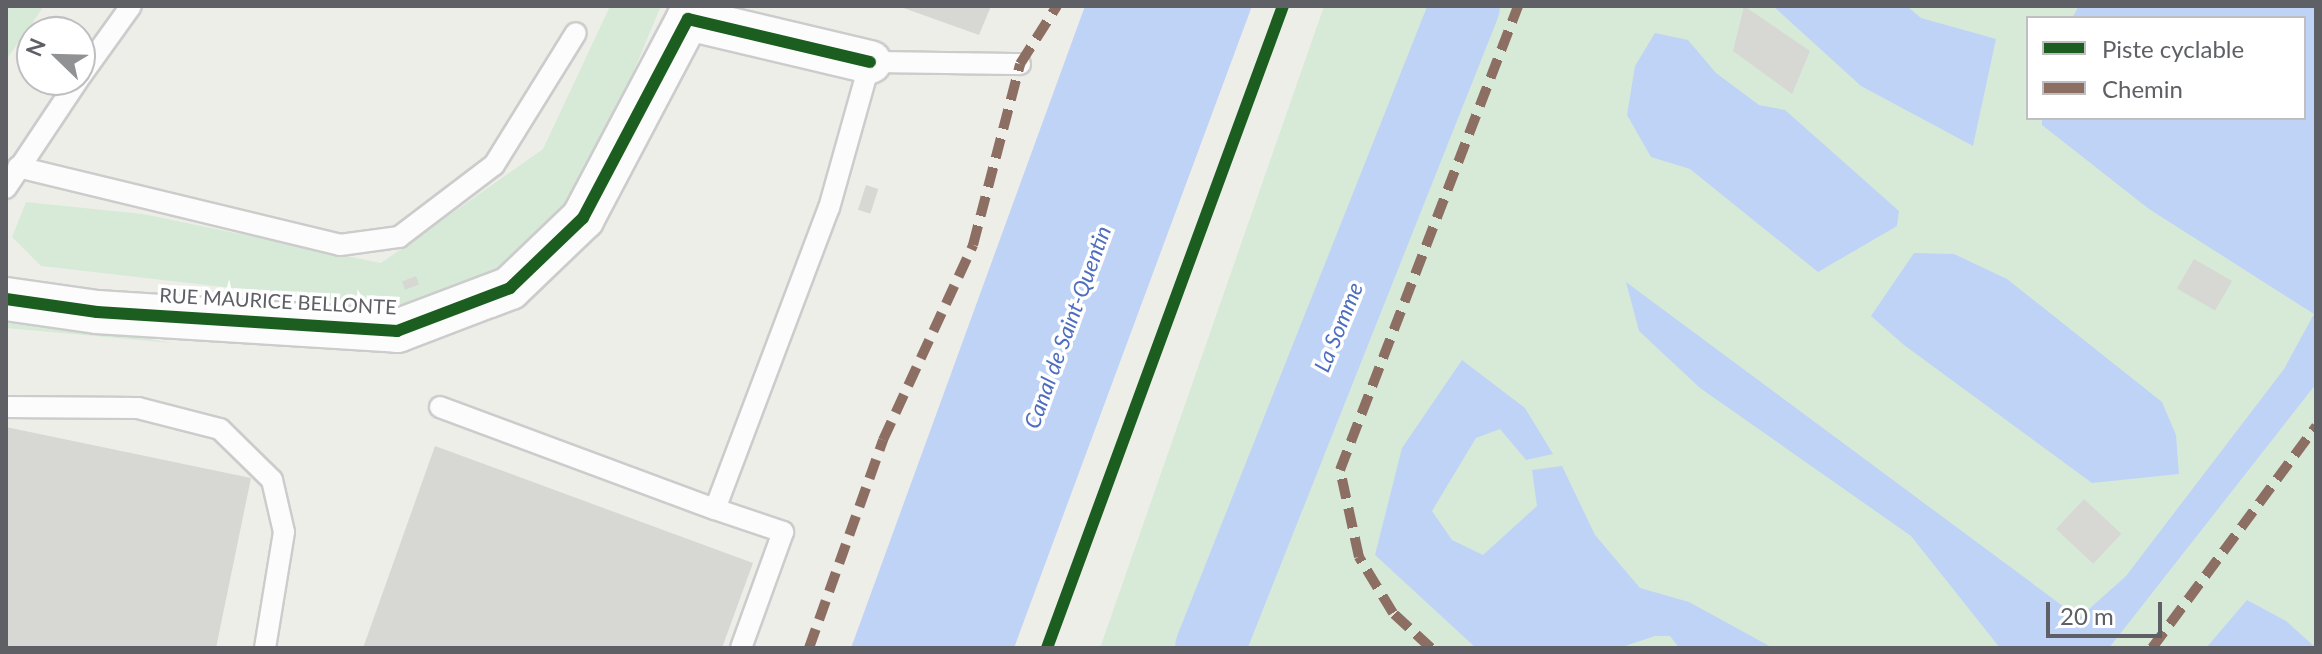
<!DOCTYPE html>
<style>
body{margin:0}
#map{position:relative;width:2322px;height:654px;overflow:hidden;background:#eeeee9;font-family:Lato,sans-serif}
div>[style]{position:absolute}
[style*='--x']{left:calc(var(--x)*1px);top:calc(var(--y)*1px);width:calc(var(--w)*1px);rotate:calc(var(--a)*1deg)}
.green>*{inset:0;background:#d7ead8}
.water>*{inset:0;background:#bfd3f6}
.river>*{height:70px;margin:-35px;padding:0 35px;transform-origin:35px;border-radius:35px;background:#bfd3f6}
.building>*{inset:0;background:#d7d7d4;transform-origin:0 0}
.roads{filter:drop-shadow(2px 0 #ccc) drop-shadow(-2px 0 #ccc) drop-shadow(0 2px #ccc) drop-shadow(0 -2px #ccc)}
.service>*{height:20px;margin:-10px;padding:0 10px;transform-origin:10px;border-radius:10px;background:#fcfcfc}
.minor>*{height:42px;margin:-21px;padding:0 21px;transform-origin:21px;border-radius:21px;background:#fcfcfc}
.quiet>*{height:10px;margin-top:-5px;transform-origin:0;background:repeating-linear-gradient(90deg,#8d6e63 0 20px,transparent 0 30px)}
.cycleway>*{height:12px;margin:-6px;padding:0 6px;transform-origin:6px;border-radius:6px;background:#1b5e20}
span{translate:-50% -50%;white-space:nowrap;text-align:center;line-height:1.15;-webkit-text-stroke:7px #fff;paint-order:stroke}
.street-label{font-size:20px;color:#5e6066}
.water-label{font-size:22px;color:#4d6dbf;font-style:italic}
.frame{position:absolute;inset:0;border:8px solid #5e6066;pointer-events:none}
.legend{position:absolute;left:2026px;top:16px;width:280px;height:104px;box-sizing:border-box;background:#fff;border:2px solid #bfbfc2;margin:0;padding:10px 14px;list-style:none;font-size:24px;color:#5e6066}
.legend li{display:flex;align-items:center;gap:16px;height:40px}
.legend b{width:40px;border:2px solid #bfbfc2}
.north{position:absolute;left:16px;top:16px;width:80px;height:80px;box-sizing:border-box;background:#fff;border:2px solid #bfbfc2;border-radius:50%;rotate:293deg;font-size:22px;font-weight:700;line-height:32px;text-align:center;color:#5e6066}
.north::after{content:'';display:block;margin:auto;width:28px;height:36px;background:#909294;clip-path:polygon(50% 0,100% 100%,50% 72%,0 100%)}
.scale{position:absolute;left:2046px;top:602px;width:116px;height:36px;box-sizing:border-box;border:4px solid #5e6066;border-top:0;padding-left:10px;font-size:24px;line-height:28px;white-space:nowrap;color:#5e6066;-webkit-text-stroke:6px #fff;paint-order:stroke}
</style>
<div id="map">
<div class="green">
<i style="clip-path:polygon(6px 6px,44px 6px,6px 60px)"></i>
<i style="clip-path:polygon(610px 6px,661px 6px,588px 180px,506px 265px,406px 308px,41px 266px,12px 237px,26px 202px,143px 214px,381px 263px,543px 149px)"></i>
<i style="clip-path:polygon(evenodd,1324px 6px,2316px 6px,2316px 648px,1100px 648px,1324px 6px,2028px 18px,2304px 18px,2304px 118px,2028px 118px,2028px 18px)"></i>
<i style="clip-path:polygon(6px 313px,172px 343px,6px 328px)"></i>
</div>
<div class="water">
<i style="clip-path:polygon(1085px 6px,1252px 6px,1014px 648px,851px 648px)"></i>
<i style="clip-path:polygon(1773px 6px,1907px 6px,1921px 18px,1996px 39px,1973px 146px,1861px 86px)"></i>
<i style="clip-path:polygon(2079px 6px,2316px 6px,2316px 384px,2109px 648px,2000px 648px,1911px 536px,1700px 388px,1639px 331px,1626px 282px,2079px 618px,2126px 576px,2284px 369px,2314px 314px,2149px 209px,2042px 125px,2042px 118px,2304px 118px,2304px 18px,2072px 18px)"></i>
<i style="clip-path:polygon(1655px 33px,1688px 40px,1716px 73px,1759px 105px,1785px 110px,1899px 211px,1897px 226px,1818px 272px,1690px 169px,1651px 157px,1627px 115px,1635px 66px)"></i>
<i style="clip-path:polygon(1914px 253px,1954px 254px,2007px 279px,2162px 402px,2176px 435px,2179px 474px,2092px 483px,1904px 345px,1871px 316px)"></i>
<i style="clip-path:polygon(1462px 360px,1525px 408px,1553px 454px,1526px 460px,1500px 429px,1476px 438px,1432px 511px,1452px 540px,1483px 555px,1537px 506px,1532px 470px,1562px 466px,1595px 535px,1640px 588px,1689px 602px,1773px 648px,1679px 648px,1670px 636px,1655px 636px,1619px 648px,1476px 648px,1375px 555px,1402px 448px)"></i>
<i style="clip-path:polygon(2247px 600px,2286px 621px,2316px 648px,2206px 648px)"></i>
</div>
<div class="river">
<i style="--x:1210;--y:648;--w:691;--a:-68.34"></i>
</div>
<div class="building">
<i style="clip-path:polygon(898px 6px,991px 6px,979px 35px)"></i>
<i style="clip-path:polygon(1744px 6px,1810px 51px,1792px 94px,1733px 51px)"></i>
<i style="left:866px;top:185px;width:13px;height:26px;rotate:18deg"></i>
<i style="left:2194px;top:259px;width:44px;height:34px;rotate:30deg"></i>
<i style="left:416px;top:276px;width:9px;height:15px;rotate:69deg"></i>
<i style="clip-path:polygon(6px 427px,251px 478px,216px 648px,6px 648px)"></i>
<i style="clip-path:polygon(435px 446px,753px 563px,722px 648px,363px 648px)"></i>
<i style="left:2084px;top:499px;width:51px;height:41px;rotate:43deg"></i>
</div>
<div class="roads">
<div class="service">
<i style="--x:80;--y:77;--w:87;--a:-54.3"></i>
<i style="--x:18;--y:167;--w:331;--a:13.6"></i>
<i style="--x:340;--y:245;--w:60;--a:-7.7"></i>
<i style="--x:399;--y:237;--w:119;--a:-37.2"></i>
<i style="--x:494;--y:165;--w:155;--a:-58.2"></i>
<i style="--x:6;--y:188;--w:130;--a:-56.3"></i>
<i style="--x:6;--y:407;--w:132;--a:0.4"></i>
<i style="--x:138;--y:408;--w:85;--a:14.4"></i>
<i style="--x:220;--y:429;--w:73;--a:44.4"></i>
<i style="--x:272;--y:480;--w:53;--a:77"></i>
<i style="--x:284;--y:532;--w:118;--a:99.3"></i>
<i style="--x:440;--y:407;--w:293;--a:20.4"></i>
<i style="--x:715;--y:509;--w:322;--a:-69.3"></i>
<i style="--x:829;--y:208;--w:152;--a:-74.3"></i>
<i style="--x:870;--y:62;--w:150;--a:0.8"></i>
<i style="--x:715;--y:509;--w:72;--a:18.7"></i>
<i style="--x:783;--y:532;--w:123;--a:109.9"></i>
</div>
<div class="minor">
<i style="--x:6;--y:299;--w:92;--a:8.1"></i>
<i style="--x:97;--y:312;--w:301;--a:3.6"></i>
<i style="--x:397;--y:331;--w:121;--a:-20.8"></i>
<i style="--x:510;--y:288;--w:101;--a:-43.8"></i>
<i style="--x:583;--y:218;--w:225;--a:-62.2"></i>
<i style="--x:688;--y:19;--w:187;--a:13.3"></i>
</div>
</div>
<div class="quiet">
<i style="--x:809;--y:648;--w:221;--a:-70.4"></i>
<i style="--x:883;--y:440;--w:215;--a:-65.2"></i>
<i style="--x:973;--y:245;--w:187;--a:-75.4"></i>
<i style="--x:1020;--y:64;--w:69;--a:-57.5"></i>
<i style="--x:1431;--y:648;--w:52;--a:-137.4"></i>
<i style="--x:1393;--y:613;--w:66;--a:-121.3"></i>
<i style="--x:1359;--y:557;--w:89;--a:-102.3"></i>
<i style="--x:1340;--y:470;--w:497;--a:-69"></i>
<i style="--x:2152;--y:648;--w:276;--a:-53.5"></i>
</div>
<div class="cycleway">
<i style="--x:6;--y:299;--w:92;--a:8.1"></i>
<i style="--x:97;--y:312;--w:301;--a:3.6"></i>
<i style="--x:397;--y:331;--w:121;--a:-20.8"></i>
<i style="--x:510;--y:288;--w:101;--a:-43.8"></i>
<i style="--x:583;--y:218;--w:225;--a:-62.2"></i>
<i style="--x:688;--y:19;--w:187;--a:13.3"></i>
<i style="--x:1047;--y:648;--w:684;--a:-69.82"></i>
</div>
<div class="street-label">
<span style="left:278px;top:301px;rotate:3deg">RUE MAURICE BELLONTE</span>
</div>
<div class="water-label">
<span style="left:1067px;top:327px;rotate:-70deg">Canal de Saint-Quentin</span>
<span style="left:1338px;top:327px;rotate:-68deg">La Somme</span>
</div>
<div class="frame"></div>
<ul class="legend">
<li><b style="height:10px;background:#1b5e20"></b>Piste cyclable</li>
<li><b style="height:10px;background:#8d6e63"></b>Chemin</li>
</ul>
<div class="north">N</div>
<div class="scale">20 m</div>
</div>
